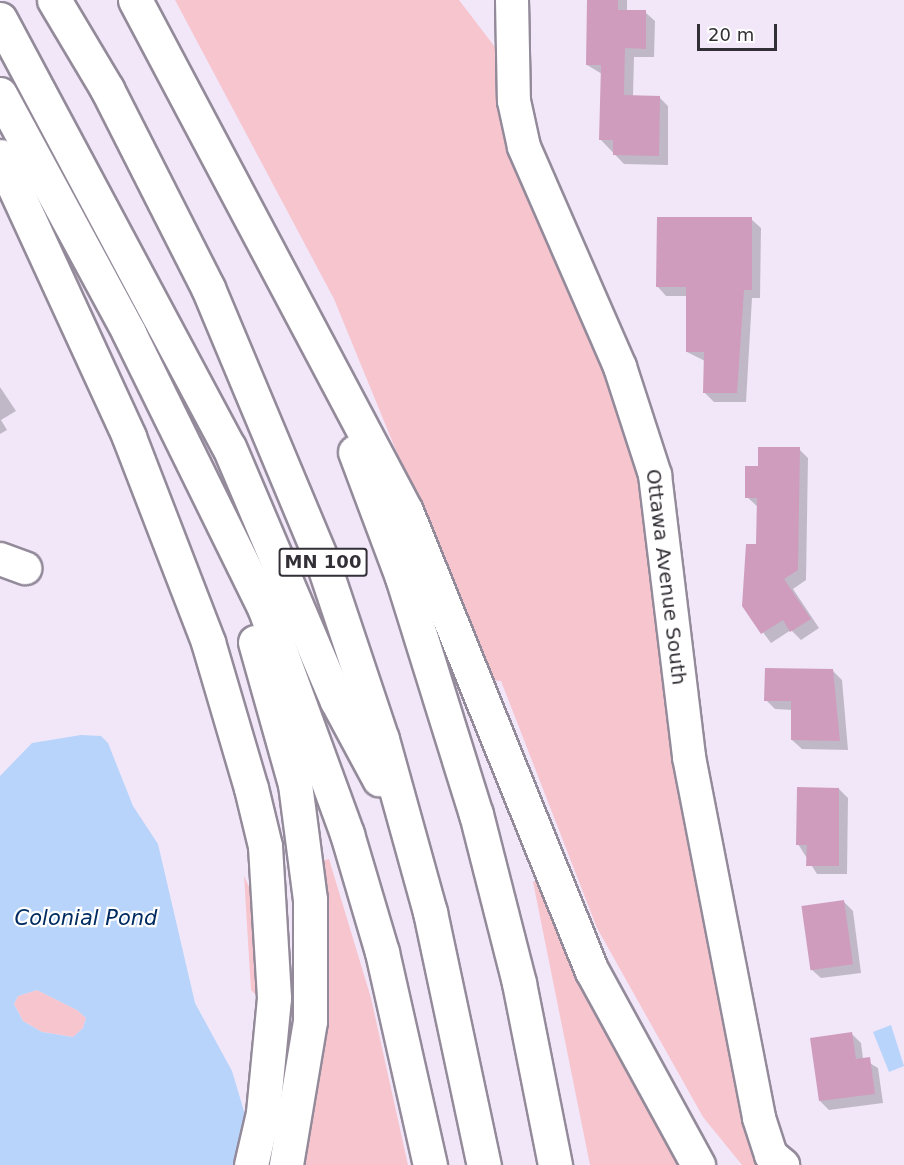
<!DOCTYPE html>
<style>
body{margin:0}
#map{position:relative;width:904px;height:1165px;overflow:hidden;background:#f1e7f9;font-family:"DejaVu Sans",sans-serif}
div>[style]{position:absolute}
[style*='--x']{left:calc(var(--x)*1px);top:calc(var(--y)*1px);width:calc(var(--w)*1px);rotate:calc(var(--a)*1deg)}
.green>*{inset:0;background:#f7c5ce}
.water>*{inset:0;background:#b9d4fa}
.shadow>*{inset:0;background:#0003}
.building>*{inset:0;background:#cf9cbe;transform-origin:0 0}
.roads{filter:drop-shadow(2px 0 #938a9a) drop-shadow(-2px 0 #938a9a) drop-shadow(0 2px #938a9a) drop-shadow(0 -2px #938a9a)}
.minor>*{height:32px;margin:-16px;padding:0 16px;transform-origin:16px;border-radius:16px;background:#fff}
.motorway>*{height:33px;margin:-16.5px;padding:0 16.5px;transform-origin:16.5px;border-radius:16.5px;background:#fff}
span{translate:-50% -50%;white-space:nowrap;text-align:center;line-height:1.15;-webkit-text-stroke:4.5px #fff;paint-order:stroke}
.shield-label span{padding:2px 4px;background:#fff;border:2px solid;border-radius:4px;-webkit-text-stroke-width:0}
.shield-label{font-size:18px;color:#332f36;font-weight:700}
.street-label{font-size:20px;color:#332f36}
.water-label{font-size:21px;color:#002c61;font-style:italic}
.scale{position:absolute;left:697px;top:24px;width:80px;height:27px;box-sizing:border-box;border:3px solid #332f36;border-top:0;padding-left:8px;font-size:18px;line-height:21px;white-space:nowrap;color:#332f36;-webkit-text-stroke:4px #fff;paint-order:stroke}
</style>
<div id="map">
<div class="green">
<i style="clip-path:polygon(175px 0,459px 0,495px 47px,496px 98px,516px 169px,612px 384px,636px 455px,761px 1165px,742px 1165px,703px 1117px,597px 928px,501px 681px,490px 680px,334px 299px)"></i>
<i style="clip-path:polygon(329px 859px,371px 998px,408px 1165px,301px 1165px,321px 1052px,318px 862px)"></i>
<i style="clip-path:polygon(244px 876px,256px 902px,258px 997px,251px 990px)"></i>
<i style="clip-path:polygon(543px 878px,684px 1165px,590px 1165px,533px 882px)"></i>
<i style="clip-path:polygon(37px 990px,77px 1010px,86px 1018px,83px 1028px,73px 1037px,42px 1032px,23px 1021px,14px 1004px,18px 996px)"></i>
</div>
<div class="water">
<i style="clip-path:polygon(evenodd,81px 735px,101px 736px,108px 743px,133px 806px,158px 844px,195px 1003px,232px 1071px,260px 1165px,0 1165px,0 776px,32px 743px,81px 735px,37px 990px,77px 1010px,86px 1018px,83px 1028px,73px 1037px,42px 1032px,23px 1021px,14px 1004px,18px 996px,37px 990px)"></i>
<i style="clip-path:polygon(891px 1025px,904px 1066px,889px 1072px,873px 1032px)"></i>
</div>
<div class="shadow">
<i style="clip-path:polygon(588px 0,627px 0,627px 12px,645px 12px,655px 21px,654px 57px,634px 57px,633px 96px,659px 97px,668px 106px,668px 165px,624px 164px,601px 140px,602px 74px,587px 65px)"></i>
<i style="clip-path:polygon(751px 219px,761px 228px,760px 298px,752px 298px,746px 402px,714px 402px,705px 393px,705px 361px,687px 352px,687px 296px,666px 296px,657px 286px)"></i>
<i style="clip-path:polygon(0 387px,16px 411px,1px 420px,7px 430px,0 434px)"></i>
<i style="clip-path:polygon(799px 449px,808px 458px,806px 580px,793px 589px,819px 628px,801px 640px,791px 630px,771px 643px,743px 606px,757px 546px,758px 507px,747px 497px,759px 468px)"></i>
<i style="clip-path:polygon(833px 671px,842px 680px,848px 750px,802px 749px,792px 740px,793px 710px,775px 709px,766px 700px)"></i>
<i style="clip-path:polygon(839px 789px,848px 798px,847px 874px,817px 874px,798px 844px)"></i>
<i style="clip-path:polygon(844px 902px,853px 911px,861px 973px,821px 978px,811px 969px)"></i>
<i style="clip-path:polygon(852px 1034px,861px 1043px,863px 1059px,878px 1068px,883px 1103px,829px 1110px,820px 1101px)"></i>
</div>
<div class="building">
<i style="clip-path:polygon(587px 0,618px 0,618px 10px,646px 10px,646px 49px,625px 48px,624px 95px,660px 96px,659px 156px,613px 155px,613px 140px,599px 140px,601px 65px,586px 65px)"></i>
<i style="clip-path:polygon(657px 217px,752px 217px,752px 290px,744px 290px,737px 393px,703px 393px,704px 352px,686px 352px,686px 287px,656px 287px)"></i>
<i style="clip-path:polygon(758px 447px,800px 447px,798px 570px,784px 579px,811px 619px,790px 632px,783px 620px,761px 634px,742px 606px,746px 544px,756px 544px,757px 498px,745px 498px,745px 466px,758px 466px)"></i>
<i style="clip-path:polygon(765px 668px,833px 669px,840px 741px,791px 740px,791px 701px,764px 701px)"></i>
<i style="clip-path:polygon(797px 787px,839px 788px,839px 866px,806px 866px,807px 845px,796px 845px)"></i>
<i style="left:844px;top:900px;width:65px;height:43px;rotate:82deg"></i>
<i style="clip-path:polygon(852px 1032px,856px 1059px,870px 1057px,875px 1094px,819px 1101px,810px 1038px)"></i>
</div>
<div class="roads">
<div class="minor">
<i style="--x:512;--y:0;--w:101;--a:88.9"></i>
<i style="--x:514;--y:101;--w:47;--a:77.7"></i>
<i style="--x:524;--y:147;--w:240;--a:66.4"></i>
<i style="--x:620;--y:367;--w:114;--a:72"></i>
<i style="--x:655;--y:475;--w:284;--a:83.1"></i>
<i style="--x:689;--y:757;--w:368;--a:79"></i>
<i style="--x:759;--y:1118;--w:39;--a:72"></i>
<i style="--x:771;--y:1155;--w:16;--a:40"></i>
<i style="--x:0;--y:559;--w:27;--a:20"></i>
</div>
<div class="motorway">
<i style="--x:54;--y:0;--w:104;--a:59.2"></i>
<i style="--x:107;--y:89;--w:223;--a:63.1"></i>
<i style="--x:208;--y:288;--w:298;--a:67.3"></i>
<i style="--x:323;--y:563;--w:186;--a:71.5"></i>
<i style="--x:382;--y:739;--w:180;--a:74.5"></i>
<i style="--x:430;--y:912;--w:259;--a:78"></i>
<i style="--x:135;--y:0;--w:578;--a:62.06"></i>
<i style="--x:406;--y:511;--w:496;--a:68"></i>
<i style="--x:592;--y:971;--w:221;--a:61.3"></i>
<i style="--x:0;--y:19;--w:485;--a:61.9"></i>
<i style="--x:229;--y:447;--w:276;--a:67"></i>
<i style="--x:337;--y:701;--w:89;--a:61.7"></i>
<i style="--x:0;--y:94;--w:272;--a:61.6"></i>
<i style="--x:129;--y:333;--w:305;--a:63.8"></i>
<i style="--x:264;--y:607;--w:242;--a:69.9"></i>
<i style="--x:347;--y:834;--w:123;--a:73.5"></i>
<i style="--x:382;--y:952;--w:218;--a:77.3"></i>
<i style="--x:0;--y:156;--w:309;--a:65.3"></i>
<i style="--x:129;--y:437;--w:220;--a:68.9"></i>
<i style="--x:208;--y:642;--w:152;--a:73.6"></i>
<i style="--x:251;--y:788;--w:60;--a:76.4"></i>
<i style="--x:265;--y:846;--w:152;--a:86.6"></i>
<i style="--x:274;--y:998;--w:116;--a:95.5"></i>
<i style="--x:263;--y:1113;--w:53;--a:103"></i>
<i style="--x:355;--y:452;--w:134;--a:69.4"></i>
<i style="--x:402;--y:577;--w:248;--a:72.7"></i>
<i style="--x:476;--y:814;--w:174;--a:75.7"></i>
<i style="--x:519;--y:983;--w:186;--a:78.8"></i>
<i style="--x:255;--y:642;--w:148;--a:74.3"></i>
<i style="--x:295;--y:784;--w:116;--a:82.6"></i>
<i style="--x:310;--y:899;--w:122;--a:90"></i>
<i style="--x:310;--y:1021;--w:146;--a:99.5"></i>
</div>
</div>
<div class="shield-label">
<span style="left:323px;top:562px">MN 100</span>
</div>
<div class="street-label">
<span style="left:666px;top:577px;rotate:83deg">Ottawa Avenue South</span>
</div>
<div class="water-label">
<span style="left:86px;top:918px">Colonial Pond</span>
</div>
<div class="scale">20 m</div>
</div>
